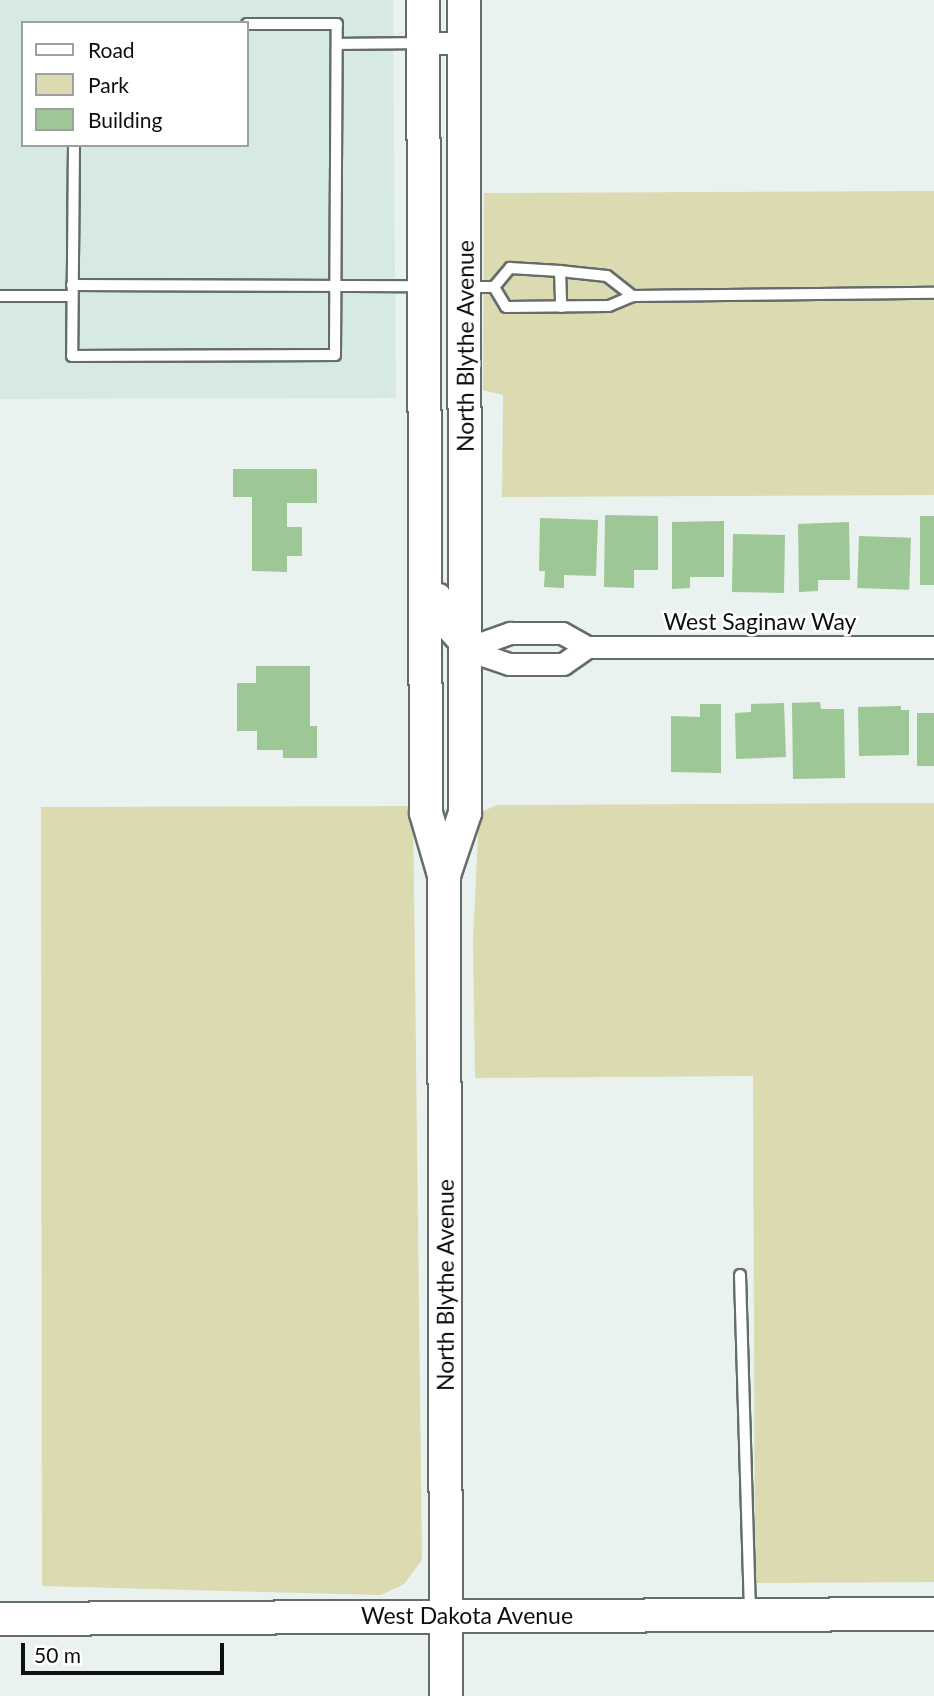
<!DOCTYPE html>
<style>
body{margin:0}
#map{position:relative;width:934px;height:1696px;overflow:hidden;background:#e9f2ef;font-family:Lato,sans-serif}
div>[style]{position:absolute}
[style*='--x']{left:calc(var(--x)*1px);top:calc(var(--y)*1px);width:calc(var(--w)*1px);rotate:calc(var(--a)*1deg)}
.built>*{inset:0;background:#d7e9e3}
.green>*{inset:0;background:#dbdab1}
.building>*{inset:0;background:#9dc794;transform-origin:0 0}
.roads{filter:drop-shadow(2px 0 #656d6a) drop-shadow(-2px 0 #656d6a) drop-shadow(0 2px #656d6a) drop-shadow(0 -2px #656d6a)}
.lane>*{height:10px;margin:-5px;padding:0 5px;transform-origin:5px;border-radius:5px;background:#fff}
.street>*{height:21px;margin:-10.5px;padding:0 10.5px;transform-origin:10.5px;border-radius:10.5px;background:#fff}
.secondary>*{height:32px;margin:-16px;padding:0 16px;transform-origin:16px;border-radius:16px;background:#fff}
span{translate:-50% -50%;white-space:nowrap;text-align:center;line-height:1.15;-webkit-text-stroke:5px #fff;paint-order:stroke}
.street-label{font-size:23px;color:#0d100f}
.legend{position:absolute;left:21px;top:21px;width:228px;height:126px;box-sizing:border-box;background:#fff;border:2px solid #9e9f9f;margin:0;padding:9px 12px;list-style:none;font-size:21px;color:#0d100f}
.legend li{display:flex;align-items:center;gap:14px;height:35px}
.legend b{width:35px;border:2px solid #9e9f9f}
.scale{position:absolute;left:21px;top:1643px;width:203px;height:32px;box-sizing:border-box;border:4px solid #0d100f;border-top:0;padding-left:9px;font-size:21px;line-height:24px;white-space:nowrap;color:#0d100f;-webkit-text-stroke:5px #fff;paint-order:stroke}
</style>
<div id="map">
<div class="built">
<i style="clip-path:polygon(evenodd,0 0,393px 0,396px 398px,0 399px,0 0,23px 23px,247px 23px,247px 145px,23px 145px,23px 23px)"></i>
</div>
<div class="green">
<i style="clip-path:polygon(934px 191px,934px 495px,502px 497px,503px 395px,483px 390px,484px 193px)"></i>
<i style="clip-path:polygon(934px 803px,934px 1582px,755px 1583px,753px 1076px,475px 1078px,473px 941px,479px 813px,497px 805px,516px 805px)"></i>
<i style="clip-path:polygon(413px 806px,422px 1560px,404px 1584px,381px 1595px,42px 1586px,41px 807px)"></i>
</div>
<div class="building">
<i style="clip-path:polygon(233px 469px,317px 469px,317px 503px,287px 503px,287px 527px,302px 527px,302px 556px,287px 556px,287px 572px,252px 571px,252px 497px,233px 497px)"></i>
<i style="clip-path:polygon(605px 515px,658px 516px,658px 570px,634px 570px,634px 588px,604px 587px)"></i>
<i style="left:920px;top:516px;width:14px;height:69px"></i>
<i style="clip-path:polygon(540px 518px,598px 520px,596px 576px,564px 575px,564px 588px,544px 587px,545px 571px,539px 571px)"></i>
<i style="clip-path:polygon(724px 521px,724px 577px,690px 577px,690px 588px,672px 589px,672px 522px)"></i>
<i style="clip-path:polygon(849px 522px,850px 580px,818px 580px,818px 591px,799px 592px,798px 524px)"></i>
<i style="left:733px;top:534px;width:52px;height:58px;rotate:1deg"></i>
<i style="left:859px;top:536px;width:52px;height:52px;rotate:2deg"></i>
<i style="clip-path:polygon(256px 666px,310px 666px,310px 726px,317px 726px,317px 758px,283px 758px,283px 750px,257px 750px,257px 731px,237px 731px,237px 683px,256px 683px)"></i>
<i style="clip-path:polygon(820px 702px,821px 709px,844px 709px,845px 778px,793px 779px,792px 703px)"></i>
<i style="clip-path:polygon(784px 703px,786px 757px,736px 759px,735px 713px,751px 712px,751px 704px)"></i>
<i style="clip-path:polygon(700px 704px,721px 704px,721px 773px,671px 772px,671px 716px,700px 717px)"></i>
<i style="clip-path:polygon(901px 706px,901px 710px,909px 710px,909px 755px,859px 756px,858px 707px)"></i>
<i style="left:917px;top:713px;width:17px;height:53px"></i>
</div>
<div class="roads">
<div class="lane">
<i style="--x:337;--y:44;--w:84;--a:-0.7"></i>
<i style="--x:74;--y:145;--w:211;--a:90.5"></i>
<i style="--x:72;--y:356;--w:263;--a:-0.2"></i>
<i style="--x:335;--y:355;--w:331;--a:-89.7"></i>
<i style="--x:337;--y:24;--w:90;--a:180"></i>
<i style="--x:560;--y:271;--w:36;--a:88"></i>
<i style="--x:72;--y:285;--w:348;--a:0.2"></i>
<i style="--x:466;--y:287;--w:28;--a:0"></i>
<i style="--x:494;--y:287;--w:25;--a:-50"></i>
<i style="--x:510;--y:268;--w:50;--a:3.4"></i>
<i style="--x:560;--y:271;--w:47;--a:6.1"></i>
<i style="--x:607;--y:276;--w:33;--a:38"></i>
<i style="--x:494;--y:287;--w:23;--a:59"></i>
<i style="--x:506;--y:307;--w:103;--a:-0.6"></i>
<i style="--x:609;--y:306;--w:26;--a:-23"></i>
<i style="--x:633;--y:296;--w:301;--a:-0.6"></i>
<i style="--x:0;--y:296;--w:72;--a:0"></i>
<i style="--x:740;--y:1275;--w:337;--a:88.3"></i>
</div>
<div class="street">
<i style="--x:423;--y:43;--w:41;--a:0"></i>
<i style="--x:439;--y:594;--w:26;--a:90"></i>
<i style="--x:439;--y:620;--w:39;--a:48"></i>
<i style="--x:465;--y:649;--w:46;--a:18.8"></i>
<i style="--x:509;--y:664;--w:54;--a:0"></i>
<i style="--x:563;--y:664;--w:29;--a:-35"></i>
<i style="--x:465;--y:649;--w:48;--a:-19.6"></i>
<i style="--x:510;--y:633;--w:52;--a:0"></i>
<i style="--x:562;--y:633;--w:29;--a:29"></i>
<i style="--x:587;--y:647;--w:347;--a:0"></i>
</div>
<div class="secondary">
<i style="--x:423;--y:0;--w:813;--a:89.79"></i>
<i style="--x:426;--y:813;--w:65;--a:73.8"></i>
<i style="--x:444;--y:875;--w:821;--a:89.86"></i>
<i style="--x:444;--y:875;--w:65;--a:-71.3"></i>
<i style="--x:465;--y:813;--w:813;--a:-90.07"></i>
<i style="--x:0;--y:1619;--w:934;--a:-0.31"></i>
</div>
</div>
<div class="street-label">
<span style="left:465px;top:346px;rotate:-90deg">North Blythe Avenue</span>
<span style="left:760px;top:621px">West Saginaw Way</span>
<span style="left:445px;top:1285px;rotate:-90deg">North Blythe Avenue</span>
<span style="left:467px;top:1615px">West Dakota Avenue</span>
</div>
<ul class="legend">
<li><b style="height:9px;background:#fff"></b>Road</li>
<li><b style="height:19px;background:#dbdab1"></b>Park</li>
<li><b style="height:19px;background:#9dc794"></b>Building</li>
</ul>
<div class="scale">50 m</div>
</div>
